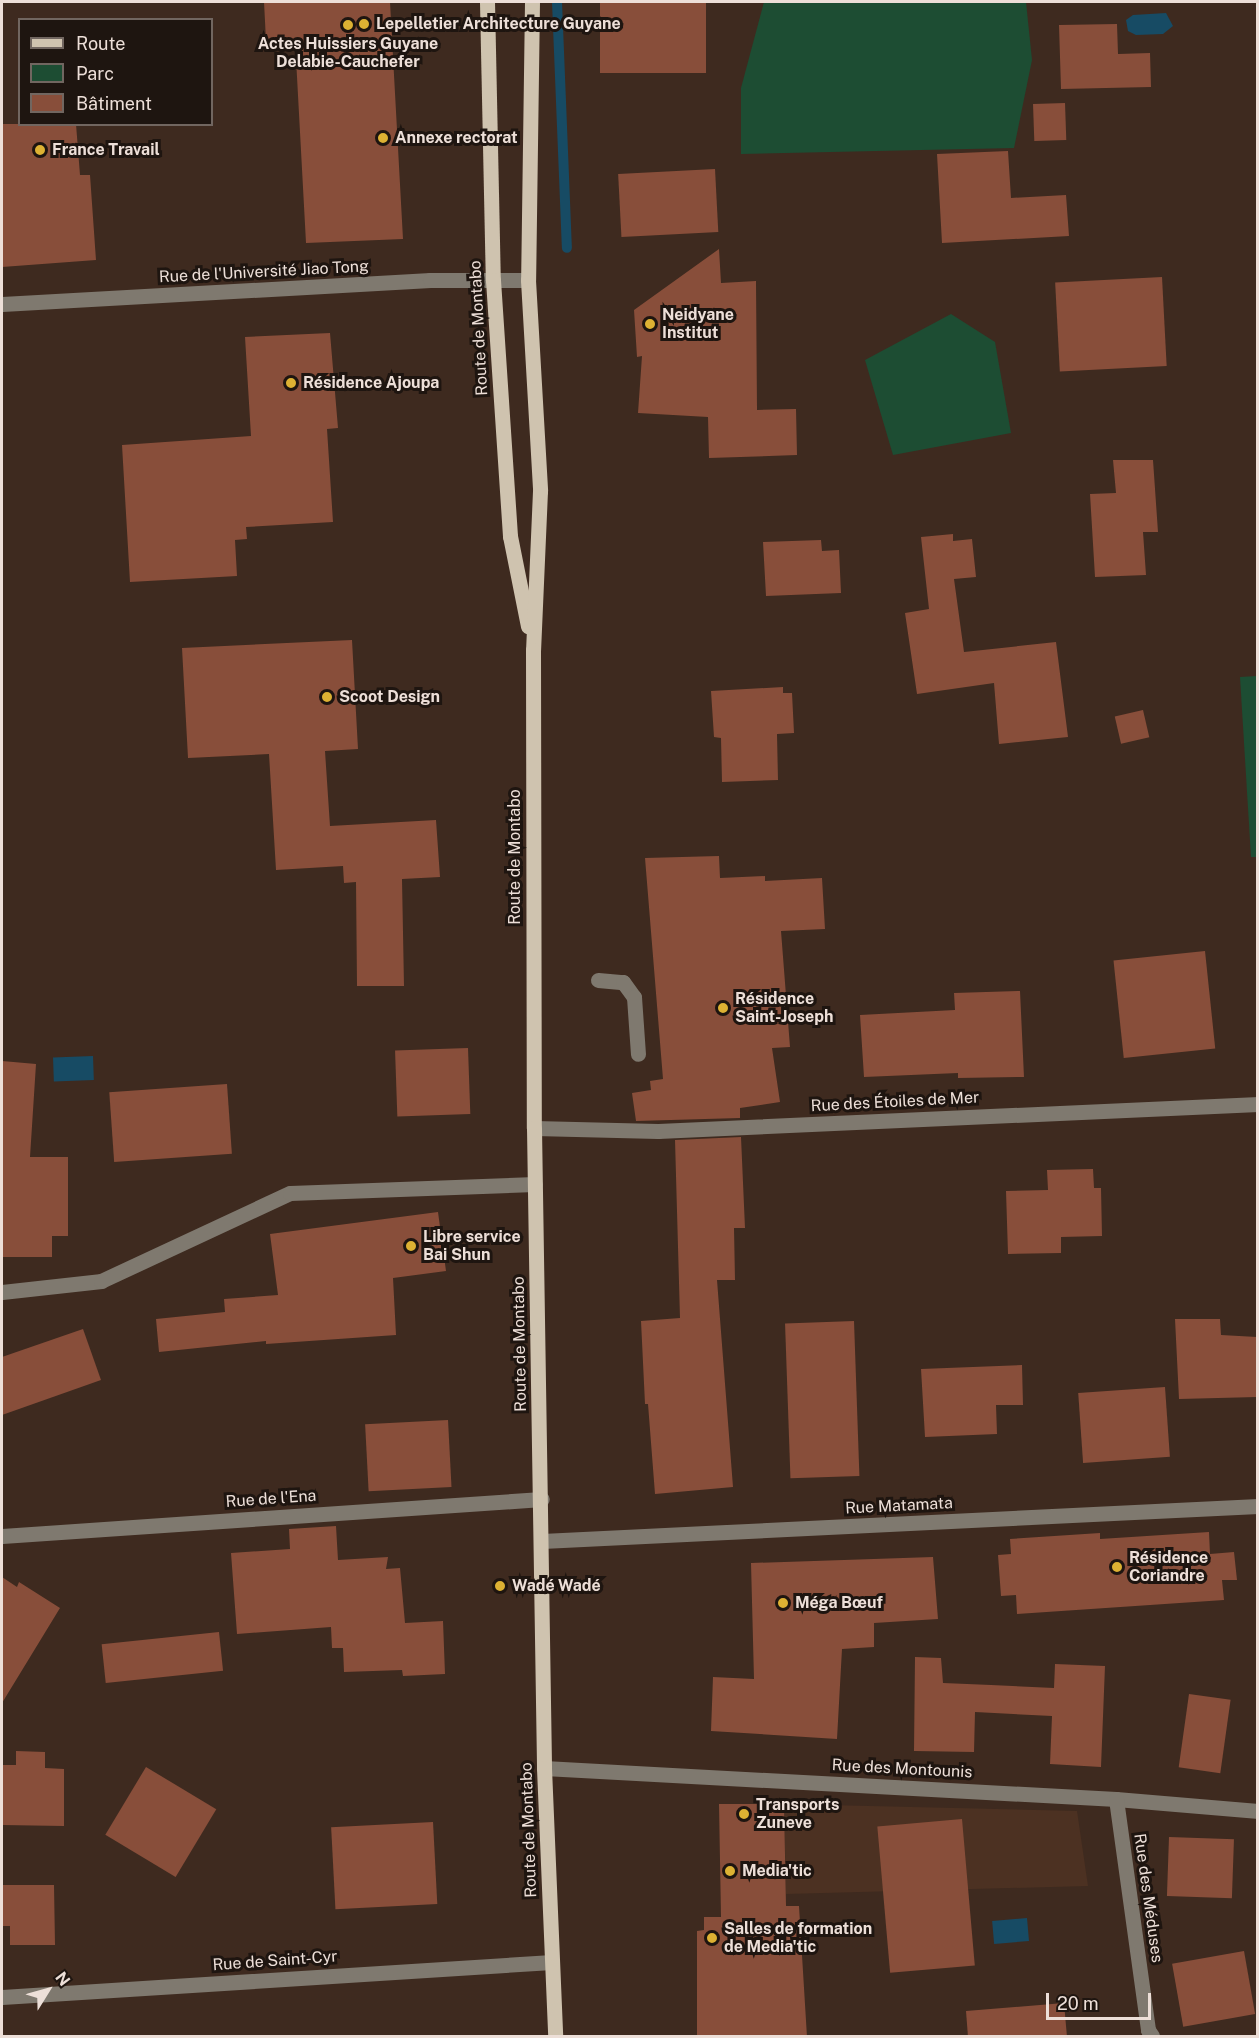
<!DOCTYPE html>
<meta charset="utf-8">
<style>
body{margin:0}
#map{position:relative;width:1259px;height:2038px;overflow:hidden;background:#3e2a1f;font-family:"Public Sans",sans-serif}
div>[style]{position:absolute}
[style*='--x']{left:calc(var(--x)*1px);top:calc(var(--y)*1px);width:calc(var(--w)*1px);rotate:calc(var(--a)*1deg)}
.built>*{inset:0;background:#4c3122}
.green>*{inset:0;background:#1d4d33}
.water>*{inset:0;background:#174b64;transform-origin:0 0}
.stream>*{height:10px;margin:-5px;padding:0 5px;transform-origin:5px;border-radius:5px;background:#174b64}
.building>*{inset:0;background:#884e3a;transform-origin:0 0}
.minor>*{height:15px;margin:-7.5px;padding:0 7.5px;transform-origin:7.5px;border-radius:7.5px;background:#7f796f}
.major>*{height:15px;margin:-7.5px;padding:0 7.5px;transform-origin:7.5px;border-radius:7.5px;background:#cfc3af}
.dots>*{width:16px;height:16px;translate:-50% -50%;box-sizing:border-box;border:3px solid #1e1510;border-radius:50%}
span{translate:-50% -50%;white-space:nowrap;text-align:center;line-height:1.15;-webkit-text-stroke:6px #1e1510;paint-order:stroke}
.poi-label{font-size:16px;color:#eddfd8;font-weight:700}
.left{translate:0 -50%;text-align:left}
.street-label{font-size:16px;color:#eddfd8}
.frame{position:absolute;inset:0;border:3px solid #eddfd8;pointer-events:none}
.legend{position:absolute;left:18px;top:18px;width:195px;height:108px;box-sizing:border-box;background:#1e1510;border:2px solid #716660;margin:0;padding:8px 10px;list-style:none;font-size:18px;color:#eddfd8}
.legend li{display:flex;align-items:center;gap:12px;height:30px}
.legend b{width:30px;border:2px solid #716660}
.north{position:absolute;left:18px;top:1960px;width:60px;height:60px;-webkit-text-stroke:4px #1e1510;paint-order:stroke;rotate:53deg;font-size:16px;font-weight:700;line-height:24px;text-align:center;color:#eddfd8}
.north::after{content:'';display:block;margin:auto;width:21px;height:27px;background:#eddfd8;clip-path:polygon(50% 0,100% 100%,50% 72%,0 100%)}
.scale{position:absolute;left:1046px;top:1993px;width:105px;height:27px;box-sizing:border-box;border:3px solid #eddfd8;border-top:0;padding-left:8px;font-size:18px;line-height:21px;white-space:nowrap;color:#eddfd8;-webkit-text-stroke:4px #1e1510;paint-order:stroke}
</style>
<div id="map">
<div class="built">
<i style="clip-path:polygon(784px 1804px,1077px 1811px,1088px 1886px,786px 1894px)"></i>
</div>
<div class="green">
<i style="clip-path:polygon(764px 2px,1026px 2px,1032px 60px,1014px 148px,741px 154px,741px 88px)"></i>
<i style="clip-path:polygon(951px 314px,995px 342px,1011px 433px,893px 455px,865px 360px)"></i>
<i style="clip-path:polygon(1257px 676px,1258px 857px,1251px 857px,1240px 677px)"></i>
</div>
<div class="water">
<i style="clip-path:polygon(1166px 13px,1173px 26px,1163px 34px,1136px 35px,1128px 31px,1126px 20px,1133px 15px)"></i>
<i style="left:93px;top:1056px;width:24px;height:40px;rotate:88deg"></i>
<i style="left:1027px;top:1918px;width:23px;height:35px;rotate:85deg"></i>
</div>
<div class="stream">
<i style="--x:557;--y:2;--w:246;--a:87.7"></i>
</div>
<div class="building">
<i style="clip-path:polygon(264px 2px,390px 2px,403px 239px,306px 243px,295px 40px,266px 41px)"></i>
<i style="left:600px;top:2px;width:106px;height:71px"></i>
<i style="clip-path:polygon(1117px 24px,1118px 54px,1150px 53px,1151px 87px,1061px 89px,1059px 25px)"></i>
<i style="left:1065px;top:103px;width:37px;height:32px;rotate:88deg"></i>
<i style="clip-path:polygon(2px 124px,76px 124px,80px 175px,90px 175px,96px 260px,2px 267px)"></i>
<i style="clip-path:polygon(1008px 151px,1011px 198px,1066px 195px,1069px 236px,942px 243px,937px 154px)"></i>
<i style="left:715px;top:169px;width:63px;height:97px;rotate:87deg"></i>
<i style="clip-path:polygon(719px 249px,721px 283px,756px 281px,757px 410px,796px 409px,797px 455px,709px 458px,708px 417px,638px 413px,642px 356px,637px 357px,634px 310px)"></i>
<i style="left:1162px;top:277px;width:89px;height:107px;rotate:87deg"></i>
<i style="clip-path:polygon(330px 333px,338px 428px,327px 429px,333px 522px,246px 527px,247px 539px,235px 540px,237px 576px,130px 582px,122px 445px,251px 436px,245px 337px)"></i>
<i style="clip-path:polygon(1113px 460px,1153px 460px,1158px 532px,1143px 532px,1146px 575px,1095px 577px,1090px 494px,1116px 493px)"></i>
<i style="clip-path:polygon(953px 534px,953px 541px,972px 539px,976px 577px,954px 579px,964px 652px,1056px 642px,1068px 737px,999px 744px,994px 683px,917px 694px,905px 613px,929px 609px,921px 537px)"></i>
<i style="clip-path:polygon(821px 540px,822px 551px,839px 550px,841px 593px,766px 596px,763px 542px)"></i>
<i style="clip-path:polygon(352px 640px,358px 749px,325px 751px,330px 826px,436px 820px,440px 877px,402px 879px,404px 986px,357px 986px,356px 882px,344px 883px,343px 866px,276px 870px,269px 754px,188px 758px,182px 648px)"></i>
<i style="clip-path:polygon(783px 687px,783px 693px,792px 693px,794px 733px,777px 734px,778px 780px,722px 782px,721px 738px,714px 737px,711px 691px)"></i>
<i style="left:1143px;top:710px;width:28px;height:29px;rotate:77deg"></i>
<i style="clip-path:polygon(719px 856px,720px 878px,765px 876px,765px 881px,822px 878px,825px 929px,781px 931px,790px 1047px,772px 1048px,780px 1102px,740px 1108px,740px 1118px,636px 1121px,632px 1093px,651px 1090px,650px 1081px,663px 1079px,645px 858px)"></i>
<i style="left:1205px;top:951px;width:98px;height:92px;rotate:84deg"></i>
<i style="clip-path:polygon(1020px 991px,1024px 1077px,958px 1078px,958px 1073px,864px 1077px,860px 1015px,955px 1010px,954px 993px)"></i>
<i style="left:468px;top:1048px;width:66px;height:73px;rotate:88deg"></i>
<i style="clip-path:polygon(2px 1061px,36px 1064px,30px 1157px,68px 1157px,68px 1236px,52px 1236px,52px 1257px,2px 1257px)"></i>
<i style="left:227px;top:1084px;width:70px;height:118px;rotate:86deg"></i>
<i style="clip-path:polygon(741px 1137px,745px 1228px,734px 1228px,735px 1280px,717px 1280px,733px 1487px,655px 1494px,648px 1404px,645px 1404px,641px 1321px,680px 1318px,675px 1140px)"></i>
<i style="clip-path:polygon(1093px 1169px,1094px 1188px,1101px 1188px,1102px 1236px,1061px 1237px,1061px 1253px,1008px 1254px,1006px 1191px,1048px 1190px,1047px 1170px)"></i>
<i style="clip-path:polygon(438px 1212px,446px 1271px,393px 1278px,396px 1335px,266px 1344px,266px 1341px,159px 1352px,156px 1319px,225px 1312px,224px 1299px,278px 1295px,270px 1234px)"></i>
<i style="clip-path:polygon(1175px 1319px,1220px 1319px,1221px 1335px,1257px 1337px,1257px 1397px,1179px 1399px)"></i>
<i style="left:854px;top:1321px;width:155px;height:69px;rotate:88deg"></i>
<i style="clip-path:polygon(83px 1329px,101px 1380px,2px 1415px,2px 1357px)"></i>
<i style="clip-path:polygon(1022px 1365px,1023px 1405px,996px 1405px,997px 1434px,925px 1437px,921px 1369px)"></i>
<i style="left:1165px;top:1387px;width:70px;height:87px;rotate:86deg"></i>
<i style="left:448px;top:1420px;width:67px;height:83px;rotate:87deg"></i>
<i style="clip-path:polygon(336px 1526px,338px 1560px,388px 1557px,386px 1569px,400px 1568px,405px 1623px,443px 1621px,445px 1674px,403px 1676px,402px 1670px,344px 1672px,343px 1648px,332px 1648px,331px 1627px,237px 1634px,231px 1553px,290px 1549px,289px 1529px)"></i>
<i style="clip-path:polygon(1209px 1532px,1210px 1554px,1234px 1552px,1237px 1580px,1222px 1580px,1224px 1600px,1017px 1614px,1016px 1595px,1001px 1596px,998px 1555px,1011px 1554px,1010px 1539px,1100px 1533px,1100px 1539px)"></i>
<i style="clip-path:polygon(933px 1557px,938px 1619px,874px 1623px,874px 1647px,842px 1649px,837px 1739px,711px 1731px,713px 1677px,754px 1679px,751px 1563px)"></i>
<i style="clip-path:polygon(2px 1577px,17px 1587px,19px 1582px,60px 1608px,2px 1703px)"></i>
<i style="left:219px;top:1632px;width:39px;height:118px;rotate:84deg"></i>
<i style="clip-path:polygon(915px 1657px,941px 1658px,943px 1683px,991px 1685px,1054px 1688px,1055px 1664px,1105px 1666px,1101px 1767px,1050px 1764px,1052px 1716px,975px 1712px,974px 1752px,914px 1751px)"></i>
<i style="left:1189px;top:1694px;width:42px;height:74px;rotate:8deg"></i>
<i style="clip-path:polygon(16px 1751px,45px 1752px,45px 1768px,64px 1769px,64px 1826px,2px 1825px,2px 1765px,16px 1765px)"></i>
<i style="left:146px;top:1767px;width:82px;height:79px;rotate:31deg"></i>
<i style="clip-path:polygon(719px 1804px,784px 1804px,786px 1906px,799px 1906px,807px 2037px,697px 2037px,697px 1931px,704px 1930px,704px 1917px,721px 1917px)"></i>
<i style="left:962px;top:1819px;width:147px;height:85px;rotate:85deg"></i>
<i style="left:433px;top:1822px;width:82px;height:102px;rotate:87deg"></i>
<i style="left:1169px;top:1837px;width:65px;height:59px;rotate:2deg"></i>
<i style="clip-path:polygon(2px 1885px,54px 1885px,55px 1945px,10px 1945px,10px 1926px,2px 1926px)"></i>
<i style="left:1244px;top:1951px;width:64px;height:73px;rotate:80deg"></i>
<i style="clip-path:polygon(1064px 2003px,1067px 2037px,968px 2037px,966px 2011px)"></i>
</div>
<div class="minor">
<i style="--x:2;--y:304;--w:429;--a:-3.2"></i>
<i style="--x:430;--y:280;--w:98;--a:0"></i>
<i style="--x:598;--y:980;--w:25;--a:5"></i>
<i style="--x:623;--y:982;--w:19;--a:54"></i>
<i style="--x:634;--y:997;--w:57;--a:86"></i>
<i style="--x:534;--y:1128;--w:124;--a:1.4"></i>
<i style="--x:658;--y:1131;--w:601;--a:-2.58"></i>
<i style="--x:2;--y:1292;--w:100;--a:-6.3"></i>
<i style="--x:101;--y:1281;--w:208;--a:-25"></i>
<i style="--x:290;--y:1193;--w:245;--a:-2.1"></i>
<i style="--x:2;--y:1536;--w:541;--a:-3.92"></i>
<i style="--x:542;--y:1541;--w:717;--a:-2.8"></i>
<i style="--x:544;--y:1768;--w:573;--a:3.1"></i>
<i style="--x:1116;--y:1799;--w:143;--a:4.8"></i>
<i style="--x:1116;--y:1799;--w:233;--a:82.1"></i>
<i style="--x:1148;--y:2030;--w:7;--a:56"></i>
<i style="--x:2;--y:1997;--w:551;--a:-3.64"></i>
</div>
<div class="major">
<i style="--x:487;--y:2;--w:278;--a:88.8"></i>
<i style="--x:493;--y:280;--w:257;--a:86.2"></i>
<i style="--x:510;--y:536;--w:92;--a:78.7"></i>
<i style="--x:532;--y:2;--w:278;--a:90.8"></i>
<i style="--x:528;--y:280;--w:211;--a:86.7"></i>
<i style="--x:540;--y:491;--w:159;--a:92.5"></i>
<i style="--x:533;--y:650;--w:478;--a:89.9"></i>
<i style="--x:534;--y:1128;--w:640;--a:89.1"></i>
<i style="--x:544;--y:1768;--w:268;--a:87.6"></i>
</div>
<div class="dots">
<i style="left:364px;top:24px;background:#ddb133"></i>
<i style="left:348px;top:25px;background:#ddb133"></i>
<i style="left:383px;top:138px;background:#ddb133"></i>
<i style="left:40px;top:150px;background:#ddb133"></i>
<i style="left:650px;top:324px;background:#ddb133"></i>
<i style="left:291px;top:383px;background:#ddb133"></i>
<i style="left:327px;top:697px;background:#ddb133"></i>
<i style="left:723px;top:1008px;background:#ddb133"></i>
<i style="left:411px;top:1246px;background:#ddb133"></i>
<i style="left:1117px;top:1567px;background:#ddb133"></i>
<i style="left:500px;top:1586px;background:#ddb133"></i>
<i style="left:783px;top:1603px;background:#ddb133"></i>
<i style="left:744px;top:1814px;background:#ddb133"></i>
<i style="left:730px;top:1871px;background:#ddb133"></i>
<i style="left:712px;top:1938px;background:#ddb133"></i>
</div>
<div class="poi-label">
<span class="left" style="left:376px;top:24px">Lepelletier Architecture Guyane</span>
<span style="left:348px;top:53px">Actes Huissiers Guyane<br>Delabie-Cauchefer</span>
<span class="left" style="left:395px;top:138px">Annexe rectorat</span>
<span class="left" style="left:52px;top:150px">France Travail</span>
<span class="left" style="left:662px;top:324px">Neidyane<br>Institut</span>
<span class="left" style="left:303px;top:383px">Résidence Ajoupa</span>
<span class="left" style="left:339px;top:697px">Scoot Design</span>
<span class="left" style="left:735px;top:1008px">Résidence<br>Saint-Joseph</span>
<span class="left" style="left:423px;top:1246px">Libre service<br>Bai Shun</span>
<span class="left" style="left:1129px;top:1567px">Résidence<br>Coriandre</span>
<span class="left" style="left:512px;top:1586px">Wadé Wadé</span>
<span class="left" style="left:795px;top:1603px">Méga Bœuf</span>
<span class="left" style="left:756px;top:1814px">Transports<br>Zuneve</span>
<span class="left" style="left:742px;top:1871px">Media'tic</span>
<span class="left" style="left:724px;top:1938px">Salles de formation<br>de Media'tic</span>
</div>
<div class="street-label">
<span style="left:264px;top:272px;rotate:-3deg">Rue de l'Université Jiao Tong</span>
<span style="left:479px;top:328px;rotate:-93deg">Route de Montabo</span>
<span style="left:515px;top:857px;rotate:-90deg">Route de Montabo</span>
<span style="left:895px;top:1102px;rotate:-3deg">Rue des Étoiles de Mer</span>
<span style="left:520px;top:1344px;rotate:-91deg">Route de Montabo</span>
<span style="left:271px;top:1499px;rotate:-4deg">Rue de l'Ena</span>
<span style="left:899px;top:1506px;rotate:-3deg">Rue Matamata</span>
<span style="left:902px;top:1769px;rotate:3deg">Rue des Montounis</span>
<span style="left:529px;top:1830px;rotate:-92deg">Route de Montabo</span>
<span style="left:1148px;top:1898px;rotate:82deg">Rue des Méduses</span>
<span style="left:275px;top:1961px;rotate:-4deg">Rue de Saint-Cyr</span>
</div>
<div class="frame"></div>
<ul class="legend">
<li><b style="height:8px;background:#cfc3af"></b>Route</li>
<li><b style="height:16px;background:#1d4d33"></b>Parc</li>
<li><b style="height:16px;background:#884e3a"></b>Bâtiment</li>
</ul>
<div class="north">N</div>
<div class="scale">20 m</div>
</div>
